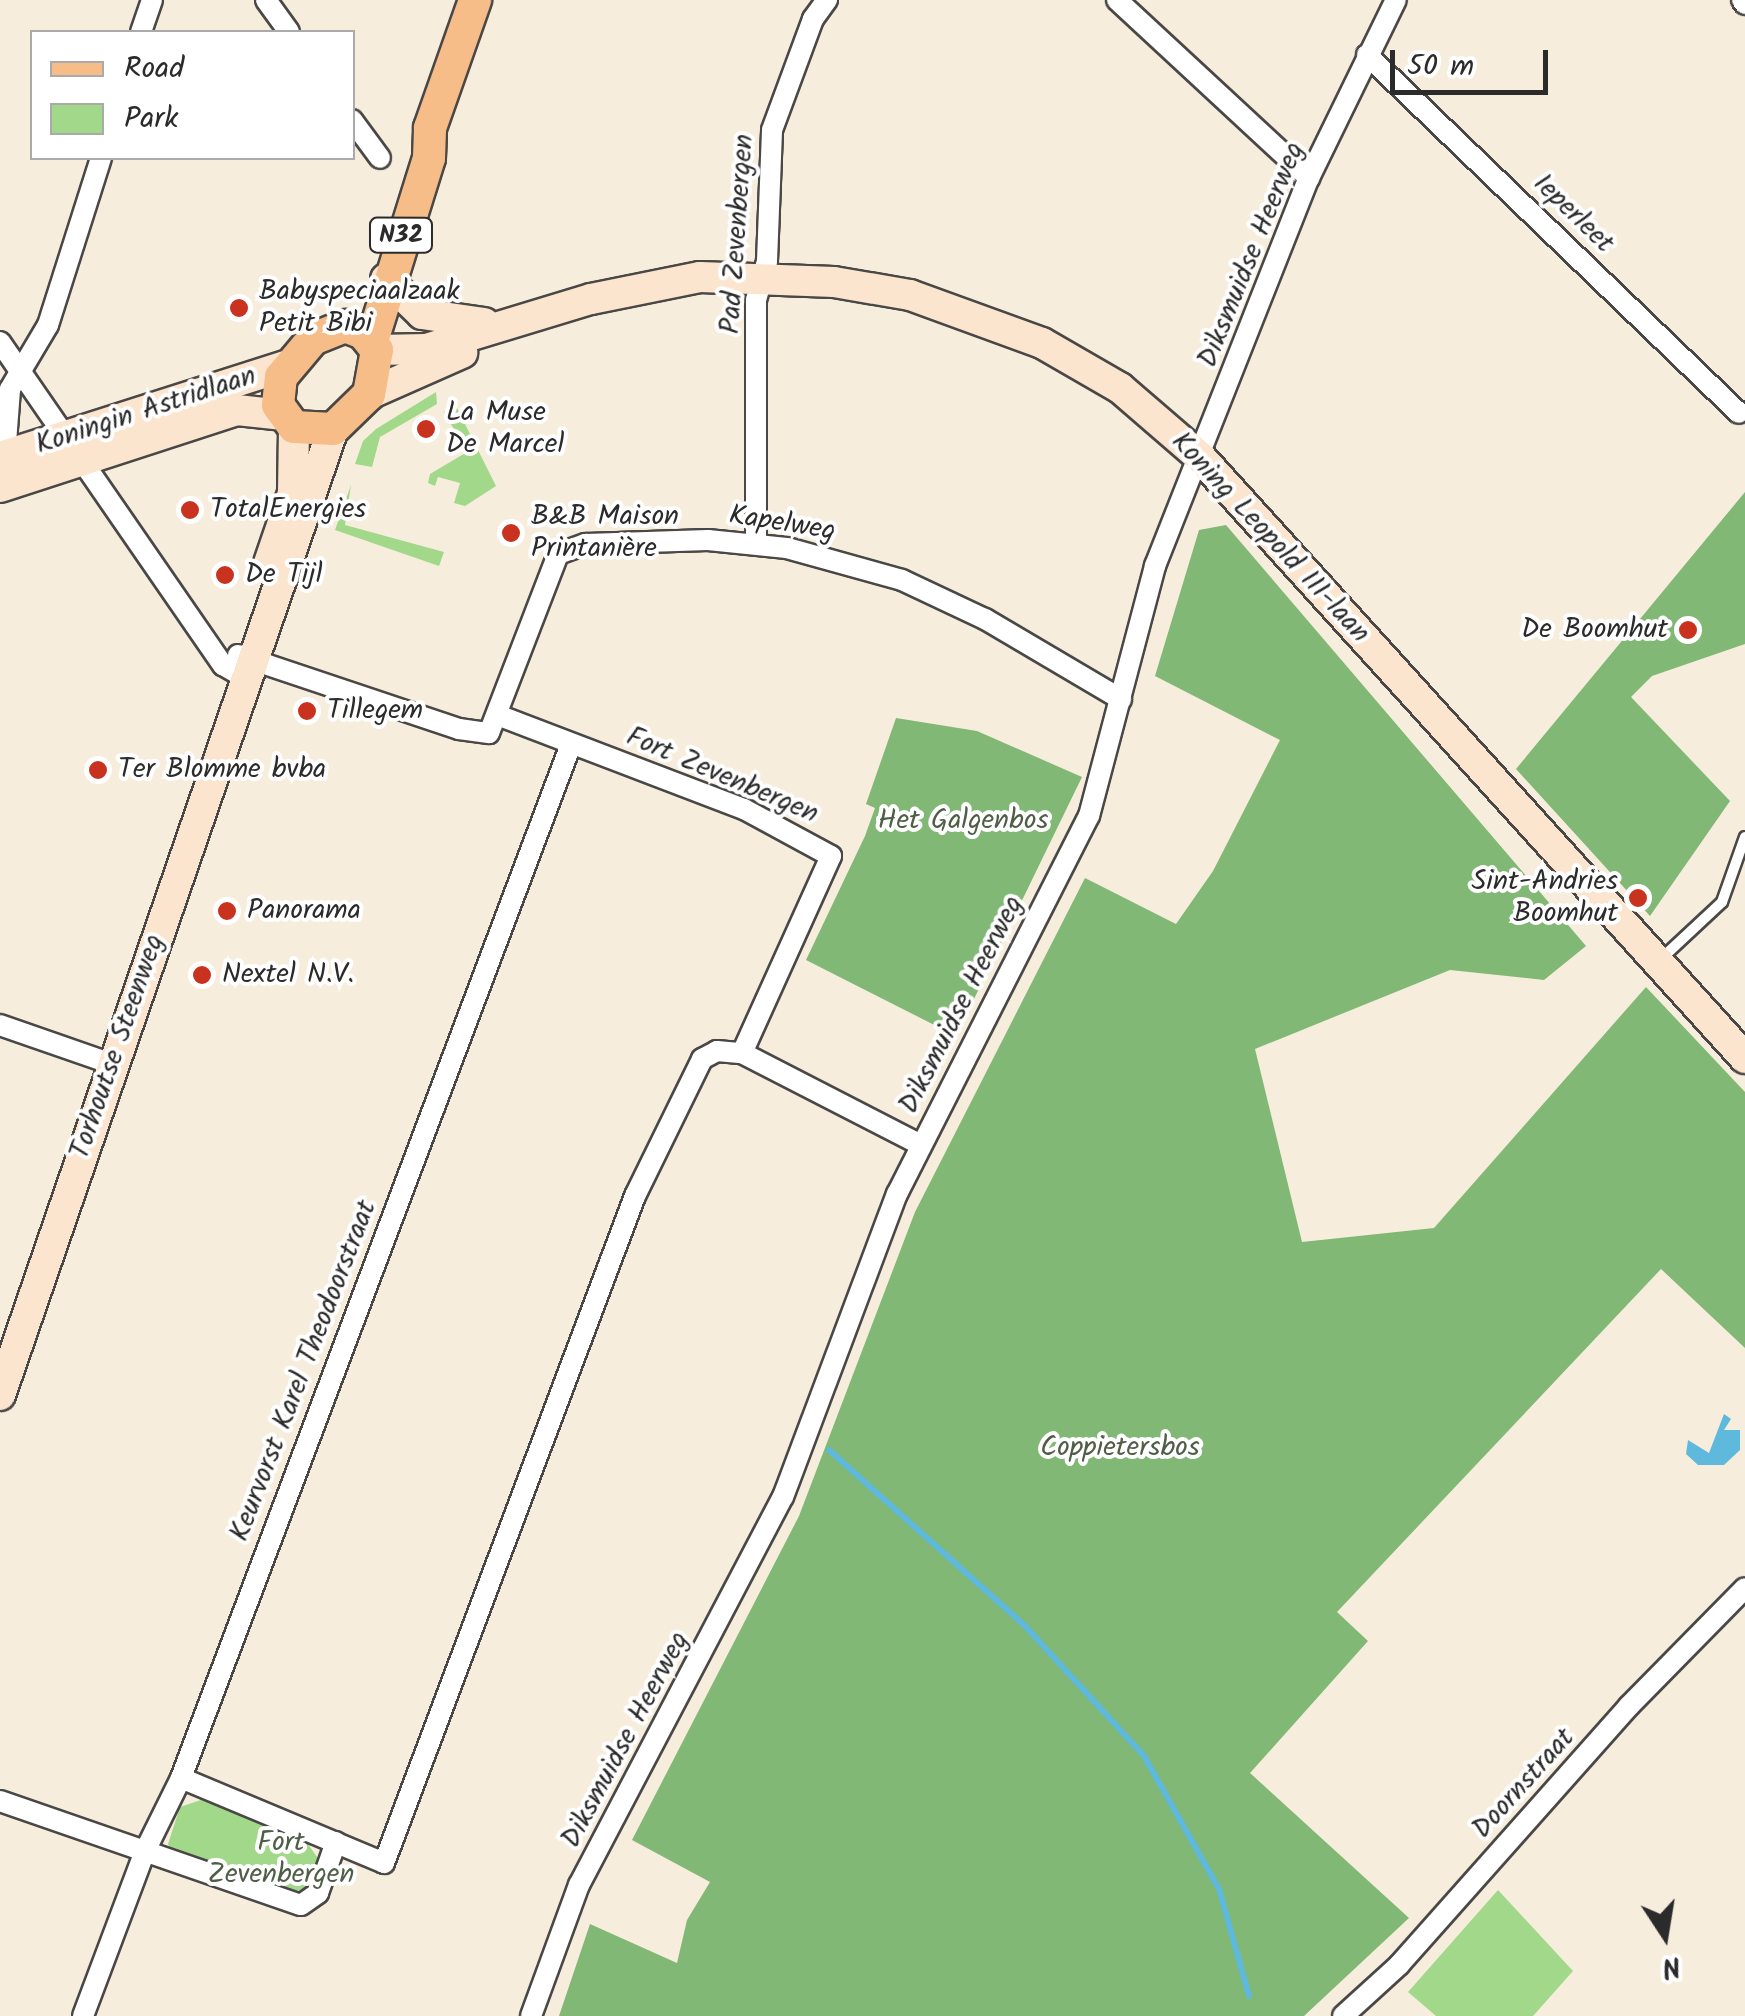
<!DOCTYPE html>
<meta charset="utf-8">
<style>
body{margin:0}
#map{position:relative;width:1745px;height:2016px;overflow:hidden;background:#f7eddc;font-family:Kalam,sans-serif}
div>[style]{position:absolute}
[style*='--x']{left:calc(var(--x)*1px);top:calc(var(--y)*1px);width:calc(var(--w)*1px);rotate:calc(var(--a)*1deg)}
.green>*{inset:0;background:#a2d889}
.forest>*{inset:0;background:#81b875}
.water>*{inset:0;background:#5fb9dc}
.stream>*{height:6px;margin:-3px;padding:0 3px;transform-origin:3px;border-radius:3px;background:#5fb9dc}
.roads{filter:drop-shadow(2px 0 #4a4846) drop-shadow(-2px 0 #4a4846) drop-shadow(0 2px #4a4846) drop-shadow(0 -2px #4a4846)}
.lane>*{height:10px;margin:-5px;padding:0 5px;transform-origin:5px;border-radius:5px;background:#fff}
.street>*{height:20px;margin:-10px;padding:0 10px;transform-origin:10px;border-radius:10px;background:#fff}
.secondary>*{height:30px;margin:-15px;padding:0 15px;transform-origin:15px;border-radius:15px;background:#fce5cf}
.primary>*{height:32px;margin:-16px;padding:0 16px;transform-origin:16px;border-radius:16px;background:#f7bd88}
.dots>*{width:28px;height:28px;translate:-50% -50%;box-sizing:border-box;border:5px solid #fff;border-radius:50%}
span{translate:-50% -50%;white-space:nowrap;text-align:center;line-height:1.15;-webkit-text-stroke:8px #fff;paint-order:stroke}
.shield-label span{padding:2px 8px;background:#fff;border:2px solid;border-radius:8px;-webkit-text-stroke-width:0}
.shield-label{font-size:25px;color:#2b2b2b;font-weight:700}
.street-label{font-size:28px;color:#2b2b2b}
.poi-label{font-size:28px;color:#2b2b2b}
.left{translate:0 -50%;text-align:left}
.right{translate:-100% -50%;text-align:right}
.park-label{font-size:28px;color:#4f5f47}
.legend{position:absolute;left:30px;top:30px;width:325px;height:130px;box-sizing:border-box;background:#fff;border:2px solid #aaa;margin:0;padding:12px 18px;list-style:none;font-size:30px;color:#2b2b2b}
.legend li{display:flex;align-items:center;gap:20px;height:50px}
.legend b{width:50px;border:2px solid #aaa}
.north{position:absolute;left:1615px;top:1886px;width:100px;height:100px;-webkit-text-stroke:8px #fff;paint-order:stroke;rotate:168deg;font-size:28px;font-weight:700;line-height:40px;text-align:center;color:#2b2b2b}
.north::after{content:'';display:block;margin:auto;width:35px;height:45px;background:#2b2b2b;clip-path:polygon(50% 0,100% 100%,50% 72%,0 100%)}
.scale{position:absolute;left:1390px;top:50px;width:158px;height:45px;box-sizing:border-box;border:5px solid #2b2b2b;border-top:0;padding-left:12px;font-size:30px;line-height:35px;white-space:nowrap;color:#2b2b2b;-webkit-text-stroke:8px #fff;paint-order:stroke}
</style>
<div id="map">
<div class="green">
<i style="clip-path:polygon(436px 392px,437px 404px,380px 437px,372px 467px,355px 464px,363px 441px,376px 429px)"></i>
<i style="clip-path:polygon(456px 406px,496px 486px,465px 506px,454px 503px,460px 483px,438px 477px,435px 486px,428px 483px,430px 474px,467px 452px,444px 412px)"></i>
<i style="clip-path:polygon(351px 485px,345px 525px,444px 552px,439px 566px,335px 530px)"></i>
<i style="clip-path:polygon(201px 1800px,300px 1833px,322px 1864px,314px 1884px,290px 1894px,172px 1852px,168px 1844px,180px 1807px)"></i>
<i style="clip-path:polygon(1498px 1890px,1573px 1971px,1533px 2016px,1436px 2016px,1408px 1992px)"></i>
</div>
<div class="forest">
<i style="clip-path:polygon(1745px 492px,1745px 644px,1652px 676px,1631px 697px,1730px 801px,1650px 916px,1516px 769px)"></i>
<i style="clip-path:polygon(1226px 525px,1586px 946px,1544px 980px,1450px 970px,1255px 1049px,1302px 1242px,1434px 1228px,1646px 987px,1745px 1092px,1745px 1348px,1661px 1269px,1337px 1612px,1368px 1641px,1250px 1773px,1409px 1918px,1304px 2016px,559px 2016px,590px 1924px,677px 1963px,687px 1920px,710px 1882px,632px 1840px,799px 1516px,915px 1212px,1085px 878px,1176px 924px,1213px 871px,1280px 740px,1155px 676px,1199px 530px)"></i>
<i style="clip-path:polygon(896px 718px,977px 731px,1082px 777px,956px 1036px,806px 960px,865px 836px,875px 808px,866px 804px)"></i>
</div>
<div class="water">
<i style="clip-path:polygon(1724px 1414px,1731px 1419px,1724px 1430px,1740px 1430px,1740px 1450px,1724px 1465px,1698px 1465px,1686px 1454px,1688px 1440px,1709px 1453px)"></i>
</div>
<div class="stream">
<i style="--x:829;--y:1450;--w:263;--a:41.9"></i>
<i style="--x:1025;--y:1626;--w:176;--a:47.5"></i>
<i style="--x:1144;--y:1756;--w:153;--a:60.6"></i>
<i style="--x:1219;--y:1889;--w:111;--a:74.3"></i>
</div>
<div class="roads">
<div class="lane">
<i style="--x:1662;--y:958;--w:82;--a:-43"></i>
<i style="--x:1722;--y:902;--w:69;--a:-70.5"></i>
</div>
<div class="street">
<i style="--x:266;--y:0;--w:39;--a:54"></i>
<i style="--x:1117;--y:0;--w:262;--a:42.8"></i>
<i style="--x:1742;--y:0;--w:5;--a:53"></i>
<i style="--x:141;--y:32;--w:34;--a:-71"></i>
<i style="--x:1367;--y:55;--w:516;--a:43.9"></i>
<i style="--x:352;--y:120;--w:47;--a:53.6"></i>
<i style="--x:0;--y:342;--w:393;--a:55.4"></i>
<i style="--x:223;--y:665;--w:32;--a:30"></i>
<i style="--x:5;--y:456;--w:67;--a:-85.7"></i>
<i style="--x:10;--y:389;--w:74;--a:-59.3"></i>
<i style="--x:48;--y:325;--w:175;--a:-72.4"></i>
<i style="--x:756;--y:543;--w:243;--a:-90"></i>
<i style="--x:756;--y:300;--w:41;--a:-74.2"></i>
<i style="--x:767;--y:261;--w:131;--a:-87.8"></i>
<i style="--x:772;--y:130;--w:118;--a:-69.7"></i>
<i style="--x:813;--y:19;--w:24;--a:-54"></i>
<i style="--x:238;--y:655;--w:233;--a:18.5"></i>
<i style="--x:459;--y:729;--w:30;--a:8"></i>
<i style="--x:489;--y:733;--w:192;--a:-68.9"></i>
<i style="--x:558;--y:554;--w:30;--a:-20"></i>
<i style="--x:586;--y:544;--w:122;--a:-1.9"></i>
<i style="--x:708;--y:540;--w:79;--a:5.8"></i>
<i style="--x:787;--y:548;--w:119;--a:15.5"></i>
<i style="--x:902;--y:580;--w:92;--a:25.2"></i>
<i style="--x:985;--y:619;--w:158;--a:30.5"></i>
<i style="--x:500;--y:716;--w:261;--a:20.9"></i>
<i style="--x:744;--y:809;--w:99;--a:28.4"></i>
<i style="--x:831;--y:856;--w:216;--a:114.3"></i>
<i style="--x:0;--y:1025;--w:119;--a:19.2"></i>
<i style="--x:181;--y:1778;--w:220;--a:22.7"></i>
<i style="--x:384;--y:1863;--w:713;--a:-69.38"></i>
<i style="--x:635;--y:1196;--w:153;--a:-63.9"></i>
<i style="--x:702;--y:1059;--w:17;--a:-28"></i>
<i style="--x:717;--y:1051;--w:25;--a:5"></i>
<i style="--x:742;--y:1053;--w:201;--a:27.2"></i>
<i style="--x:0;--y:1801;--w:318;--a:19.1"></i>
<i style="--x:301;--y:1905;--w:21;--a:-35"></i>
<i style="--x:318;--y:1893;--w:54;--a:-70.6"></i>
<i style="--x:83;--y:2016;--w:176;--a:-69.4"></i>
<i style="--x:145;--y:1851;--w:81;--a:-63.7"></i>
<i style="--x:181;--y:1778;--w:1105;--a:-69.33"></i>
<i style="--x:531;--y:2016;--w:140;--a:-69.9"></i>
<i style="--x:579;--y:1885;--w:438;--a:-62.3"></i>
<i style="--x:783;--y:1497;--w:324;--a:-69.4"></i>
<i style="--x:897;--y:1194;--w:424;--a:-63.1"></i>
<i style="--x:1089;--y:816;--w:259;--a:-75.2"></i>
<i style="--x:1155;--y:566;--w:417;--a:-68.4"></i>
<i style="--x:1309;--y:178;--w:198;--a:-64"></i>
<i style="--x:1343;--y:2016;--w:76;--a:-42.3"></i>
<i style="--x:1399;--y:1965;--w:346;--a:-48.4"></i>
<i style="--x:1629;--y:1706;--w:165;--a:-45.5"></i>
</div>
<div class="secondary">
<i style="--x:386;--y:279;--w:50;--a:44.2"></i>
<i style="--x:422;--y:314;--w:63;--a:8.3"></i>
<i style="--x:377;--y:350;--w:49;--a:-1.2"></i>
<i style="--x:426;--y:349;--w:172;--a:-16.9"></i>
<i style="--x:591;--y:299;--w:111;--a:-11.4"></i>
<i style="--x:700;--y:277;--w:134;--a:2.1"></i>
<i style="--x:834;--y:282;--w:77;--a:9.7"></i>
<i style="--x:910;--y:295;--w:140;--a:20"></i>
<i style="--x:1042;--y:343;--w:90;--a:30"></i>
<i style="--x:1120;--y:388;--w:107;--a:40.8"></i>
<i style="--x:1201;--y:458;--w:810;--a:47.8"></i>
<i style="--x:369;--y:394;--w:102;--a:-23.8"></i>
<i style="--x:0;--y:457;--w:305;--a:-17.7"></i>
<i style="--x:0;--y:487;--w:249;--a:-18"></i>
<i style="--x:237;--y:410;--w:45;--a:6.3"></i>
<i style="--x:269;--y:563;--w:74;--a:-71.1"></i>
<i style="--x:293;--y:493;--w:66;--a:-89.1"></i>
<i style="--x:0;--y:1395;--w:1022;--a:-70.98"></i>
</div>
<div class="primary">
<i style="--x:345;--y:326;--w:19;--a:21"></i>
<i style="--x:363;--y:333;--w:22;--a:51"></i>
<i style="--x:377;--y:350;--w:45;--a:100.3"></i>
<i style="--x:369;--y:394;--w:50;--a:135.8"></i>
<i style="--x:333;--y:429;--w:39;--a:-177"></i>
<i style="--x:294;--y:427;--w:27;--a:-126"></i>
<i style="--x:278;--y:405;--w:28;--a:-84"></i>
<i style="--x:281;--y:377;--w:50;--a:-49.9"></i>
<i style="--x:313;--y:339;--w:35;--a:-22"></i>
<i style="--x:372;--y:341;--w:192;--a:-72.7"></i>
<i style="--x:429;--y:158;--w:30;--a:-88"></i>
<i style="--x:430;--y:128;--w:136;--a:-70.6"></i>
</div>
</div>
<div class="dots">
<i style="left:239px;top:308px;background:#c8321e"></i>
<i style="left:426px;top:429px;background:#c8321e"></i>
<i style="left:190px;top:510px;background:#c8321e"></i>
<i style="left:511px;top:533px;background:#c8321e"></i>
<i style="left:225px;top:575px;background:#c8321e"></i>
<i style="left:1688px;top:630px;background:#c8321e"></i>
<i style="left:307px;top:711px;background:#c8321e"></i>
<i style="left:98px;top:770px;background:#c8321e"></i>
<i style="left:1638px;top:898px;background:#c8321e"></i>
<i style="left:227px;top:911px;background:#c8321e"></i>
<i style="left:202px;top:975px;background:#c8321e"></i>
</div>
<div class="shield-label">
<span style="left:401px;top:235px">N32</span>
</div>
<div class="street-label">
<span style="left:1573px;top:214px;rotate:44deg">Ieperleet</span>
<span style="left:738px;top:234px;rotate:-86deg">Pad Zevenbergen</span>
<span style="left:1252px;top:255px;rotate:-68deg">Diksmuidse Heerweg</span>
<span style="left:146px;top:411px;rotate:-18deg">Koningin Astridlaan</span>
<span style="left:782px;top:524px;rotate:9deg">Kapelweg</span>
<span style="left:1270px;top:538px;rotate:47deg">Koning Leopold III-laan</span>
<span style="left:722px;top:776px;rotate:23deg">Fort Zevenbergen</span>
<span style="left:962px;top:1005px;rotate:-63deg">Diksmuidse Heerweg</span>
<span style="left:118px;top:1047px;rotate:-71deg">Torhoutse Steenweg</span>
<span style="left:304px;top:1371px;rotate:-69deg">Keurvorst Karel Theodoorstraat</span>
<span style="left:626px;top:1740px;rotate:-62deg">Diksmuidse Heerweg</span>
<span style="left:1524px;top:1784px;rotate:-48deg">Doornstraat</span>
</div>
<div class="poi-label">
<span class="left" style="left:259px;top:308px">Babyspeciaalzaak<br>Petit Bibi</span>
<span class="left" style="left:446px;top:429px">La Muse<br>De Marcel</span>
<span class="left" style="left:210px;top:510px">TotalEnergies</span>
<span class="left" style="left:531px;top:533px">B&amp;B Maison<br>Printanière</span>
<span class="left" style="left:245px;top:575px">De Tijl</span>
<span class="right" style="left:1668px;top:630px">De Boomhut</span>
<span class="left" style="left:327px;top:711px">Tillegem</span>
<span class="left" style="left:118px;top:770px">Ter Blomme bvba</span>
<span class="right" style="left:1618px;top:898px">Sint-Andries<br>Boomhut</span>
<span class="left" style="left:247px;top:911px">Panorama</span>
<span class="left" style="left:222px;top:975px">Nextel N.V.</span>
</div>
<div class="park-label">
<span style="left:963px;top:821px">Het Galgenbos</span>
<span style="left:1120px;top:1448px">Coppietersbos</span>
<span style="left:281px;top:1859px">Fort<br>Zevenbergen</span>
</div>
<ul class="legend">
<li><b style="height:12px;background:#f7bd88"></b>Road</li>
<li><b style="height:28px;background:#a2d889"></b>Park</li>
</ul>
<div class="north">N</div>
<div class="scale">50 m</div>
</div>
